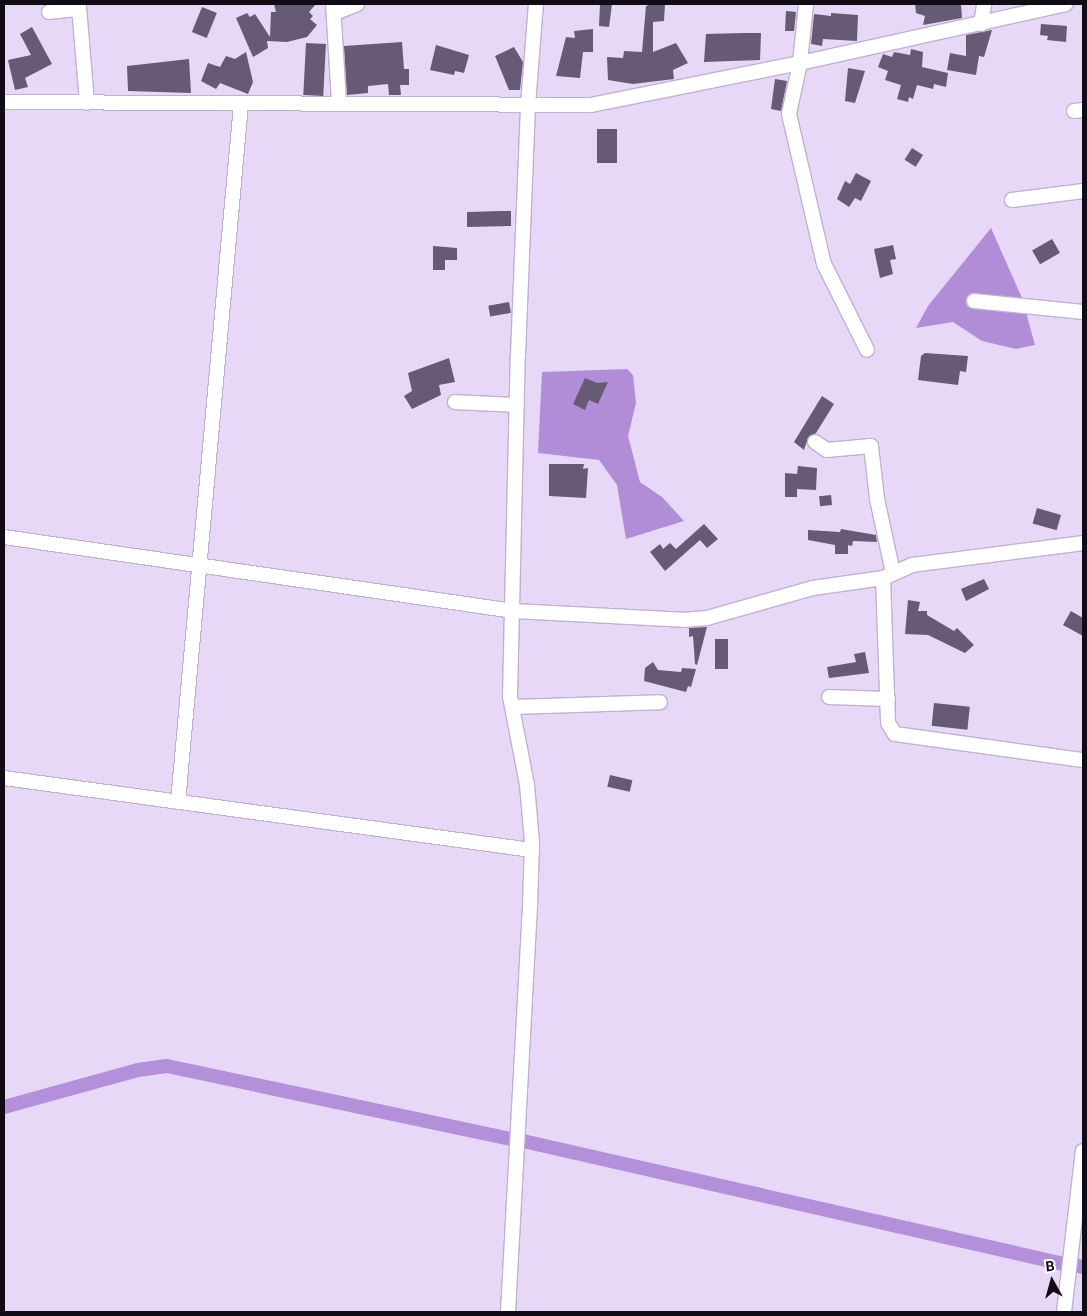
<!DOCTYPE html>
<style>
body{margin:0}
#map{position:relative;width:1087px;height:1316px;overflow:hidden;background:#e7d8f7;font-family:Roboto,sans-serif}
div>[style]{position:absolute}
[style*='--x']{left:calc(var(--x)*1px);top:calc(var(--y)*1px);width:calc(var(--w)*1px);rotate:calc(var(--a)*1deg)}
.forest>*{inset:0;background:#b28dd7}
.canal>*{height:14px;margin:-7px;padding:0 7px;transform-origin:7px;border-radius:7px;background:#b590da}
.building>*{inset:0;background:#675a74;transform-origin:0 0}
.roads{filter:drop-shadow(1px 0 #bfb1cf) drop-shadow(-1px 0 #bfb1cf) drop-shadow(0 1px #bfb1cf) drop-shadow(0 -1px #bfb1cf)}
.minor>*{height:14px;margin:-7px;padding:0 7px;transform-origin:7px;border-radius:7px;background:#fff}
span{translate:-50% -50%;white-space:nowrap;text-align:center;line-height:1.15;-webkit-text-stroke:4.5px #fff;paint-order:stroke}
.frame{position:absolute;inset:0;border:5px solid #100b15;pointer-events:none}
.north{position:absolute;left:1027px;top:1256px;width:50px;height:50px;-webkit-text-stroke:4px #fff;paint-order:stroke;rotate:353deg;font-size:14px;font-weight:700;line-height:20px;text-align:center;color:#100b15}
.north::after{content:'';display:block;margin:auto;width:18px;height:22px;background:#100b15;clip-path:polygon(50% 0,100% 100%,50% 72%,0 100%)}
</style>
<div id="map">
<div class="forest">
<i style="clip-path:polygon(991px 228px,1022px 298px,1035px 345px,1016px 349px,982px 341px,953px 322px,916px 328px,928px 306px)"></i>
<i style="clip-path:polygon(627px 369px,633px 375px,636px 403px,628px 436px,640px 482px,662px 497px,684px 521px,626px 539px,617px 485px,599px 460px,538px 453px,542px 372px)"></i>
</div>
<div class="canal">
<i style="--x:4;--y:1107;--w:139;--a:-15.4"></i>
<i style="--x:138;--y:1070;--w:29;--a:-8"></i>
<i style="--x:167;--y:1066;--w:356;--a:12"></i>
<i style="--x:523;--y:1141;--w:555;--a:12.81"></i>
<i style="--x:1074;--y:1265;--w:9;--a:13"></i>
</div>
<div class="building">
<i style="clip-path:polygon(274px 4px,316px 4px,309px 12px,313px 16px,310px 19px,317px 25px,307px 37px,287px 42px,267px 41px,268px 48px,253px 57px,236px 18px,247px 13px,250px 17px,255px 14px,270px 37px,271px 12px,276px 12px)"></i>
<i style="clip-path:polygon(600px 4px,612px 4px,609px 27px,599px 26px)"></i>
<i style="clip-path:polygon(652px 4px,665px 4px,664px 21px,653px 22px,653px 52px,676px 43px,688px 63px,673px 70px,674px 79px,633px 84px,608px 80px,607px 57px,623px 58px,624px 51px,642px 52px,646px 6px)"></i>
<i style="clip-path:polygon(915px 4px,961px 4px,962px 18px,923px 25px,925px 16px,916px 13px)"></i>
<i style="left:202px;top:7px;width:16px;height:27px;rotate:22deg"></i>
<i style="clip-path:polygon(786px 11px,796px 12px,794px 31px,785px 31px)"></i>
<i style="clip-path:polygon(831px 13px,858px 15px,857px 41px,823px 39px,822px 46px,811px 44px,814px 14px,831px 16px)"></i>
<i style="clip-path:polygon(1041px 24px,1067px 26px,1066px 42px,1047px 40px,1048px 36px,1040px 35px)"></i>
<i style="clip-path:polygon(32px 27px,52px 64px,25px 78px,28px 87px,15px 90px,8px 60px,31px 55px,20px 34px)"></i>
<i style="clip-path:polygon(593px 29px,593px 52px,583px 52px,580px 78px,556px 76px,566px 37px,575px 38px,574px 31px)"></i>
<i style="clip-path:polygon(992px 30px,984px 57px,979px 56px,976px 75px,947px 70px,950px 53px,966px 56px,966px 35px)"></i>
<i style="clip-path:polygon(744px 33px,761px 33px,760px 60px,704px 62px,706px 34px)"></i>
<i style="clip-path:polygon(402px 42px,404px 69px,409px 69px,409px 85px,400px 85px,401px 95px,389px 95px,388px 84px,368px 86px,368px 93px,347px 95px,344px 46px)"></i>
<i style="left:306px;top:43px;width:20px;height:52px;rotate:3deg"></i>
<i style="clip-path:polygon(436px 45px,469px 55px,464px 73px,455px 71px,454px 75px,430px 70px)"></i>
<i style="clip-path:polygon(514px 47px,523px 62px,520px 90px,509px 90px,495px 56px)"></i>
<i style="clip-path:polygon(911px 49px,923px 52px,922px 67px,948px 73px,946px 87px,934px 84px,933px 89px,917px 85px,913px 99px,909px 97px,908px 102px,897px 99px,901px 85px,885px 80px,888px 71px,878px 67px,883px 54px,892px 57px,894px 52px,910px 55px)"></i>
<i style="clip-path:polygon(246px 52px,253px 82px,248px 94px,220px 83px,216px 89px,201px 81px,208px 63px,220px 67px,226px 56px,235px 59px)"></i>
<i style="clip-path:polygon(189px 59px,191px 93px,128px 91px,127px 66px)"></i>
<i style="clip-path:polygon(848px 68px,865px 71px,855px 103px,845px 101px)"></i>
<i style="clip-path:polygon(775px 79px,787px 81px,781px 111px,771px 109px)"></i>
<i style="left:597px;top:129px;width:20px;height:34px"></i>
<i style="left:912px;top:148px;width:13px;height:14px;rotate:32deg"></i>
<i style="clip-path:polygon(856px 173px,871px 181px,861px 201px,855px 198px,849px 207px,837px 199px,845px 181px,850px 184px)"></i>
<i style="clip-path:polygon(502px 211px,511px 211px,511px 226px,467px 227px,467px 212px)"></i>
<i style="left:1052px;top:239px;width:16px;height:23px;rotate:60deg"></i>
<i style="clip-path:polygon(893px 245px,896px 259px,890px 260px,893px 274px,880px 278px,874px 249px)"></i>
<i style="clip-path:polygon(433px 246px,457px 248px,457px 260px,445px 260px,445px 270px,433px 270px)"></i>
<i style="left:509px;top:302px;width:11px;height:21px;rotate:80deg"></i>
<i style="clip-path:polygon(925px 353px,968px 356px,966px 372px,960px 371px,958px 385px,918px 380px,921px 356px)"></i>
<i style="clip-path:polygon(449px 358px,455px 382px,439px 385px,441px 395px,412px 409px,404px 396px,412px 391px,408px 373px)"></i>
<i style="clip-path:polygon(585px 378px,597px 383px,608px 382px,598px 404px,589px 400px,585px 410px,573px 404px)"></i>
<i style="clip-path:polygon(822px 396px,834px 404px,816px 433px,808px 438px,804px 450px,794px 442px)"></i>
<i style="clip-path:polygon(549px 464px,584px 464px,583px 469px,588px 468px,586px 498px,549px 496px)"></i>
<i style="clip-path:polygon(798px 466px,817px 468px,816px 490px,797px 489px,797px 497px,785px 497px,785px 473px,797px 474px)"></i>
<i style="left:831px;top:495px;width:10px;height:12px;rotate:84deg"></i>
<i style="left:1037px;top:508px;width:25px;height:16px;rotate:16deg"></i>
<i style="clip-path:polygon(704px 524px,718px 539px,707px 548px,700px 540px,665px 571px,650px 552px,660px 544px,663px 549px,670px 543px,676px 549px)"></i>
<i style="clip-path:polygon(841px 529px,876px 535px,877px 542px,853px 541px,852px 546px,848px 545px,848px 554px,835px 554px,835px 545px,808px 540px,808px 530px,840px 532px)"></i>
<i style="clip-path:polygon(984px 579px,989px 589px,966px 601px,961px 589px)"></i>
<i style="clip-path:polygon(908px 600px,920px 602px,918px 611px,927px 611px,927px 615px,954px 631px,957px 628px,974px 645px,965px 653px,928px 635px,905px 634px)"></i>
<i style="clip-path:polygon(1071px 611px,1083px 618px,1083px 636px,1063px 625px)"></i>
<i style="clip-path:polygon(707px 627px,697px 665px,695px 664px,693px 636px,689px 637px,689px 628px)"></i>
<i style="left:715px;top:639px;width:13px;height:30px"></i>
<i style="clip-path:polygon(865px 652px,869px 673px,829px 678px,827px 667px,856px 662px,854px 654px)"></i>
<i style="clip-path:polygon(653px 662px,658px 670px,681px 672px,682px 668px,696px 669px,691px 687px,688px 686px,686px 692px,644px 681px,645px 668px)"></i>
<i style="left:934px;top:703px;width:36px;height:23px;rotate:6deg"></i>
<i style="left:610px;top:775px;width:23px;height:12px;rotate:13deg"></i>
</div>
<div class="roads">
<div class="minor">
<i style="--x:333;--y:4;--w:99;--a:86.5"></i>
<i style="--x:806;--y:4;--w:59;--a:95.8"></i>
<i style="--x:800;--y:63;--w:52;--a:102.2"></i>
<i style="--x:789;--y:114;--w:154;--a:76.9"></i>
<i style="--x:824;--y:264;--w:96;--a:63.4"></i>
<i style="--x:79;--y:7;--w:96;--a:85.2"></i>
<i style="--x:49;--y:12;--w:28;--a:-6"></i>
<i style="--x:77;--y:9;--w:5;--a:-68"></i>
<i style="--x:335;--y:13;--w:24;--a:-22"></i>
<i style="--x:981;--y:24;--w:20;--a:-81"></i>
<i style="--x:4;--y:102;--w:587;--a:0.29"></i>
<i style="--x:591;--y:105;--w:213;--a:-11.4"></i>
<i style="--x:800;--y:63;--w:272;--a:-12.5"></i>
<i style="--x:1074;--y:111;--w:9;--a:-6"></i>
<i style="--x:1012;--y:200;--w:72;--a:-7.2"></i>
<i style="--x:974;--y:301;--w:110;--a:5.8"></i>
<i style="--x:455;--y:402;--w:62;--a:2.8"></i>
<i style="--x:815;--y:442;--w:14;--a:34"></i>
<i style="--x:827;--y:450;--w:44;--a:-5.2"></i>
<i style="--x:871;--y:446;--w:53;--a:83.5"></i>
<i style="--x:877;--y:499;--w:76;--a:77.8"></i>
<i style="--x:4;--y:537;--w:515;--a:8.26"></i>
<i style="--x:514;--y:611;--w:169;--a:3"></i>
<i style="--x:683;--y:620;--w:24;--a:-5"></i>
<i style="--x:707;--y:618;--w:110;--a:-15.8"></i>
<i style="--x:813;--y:588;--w:71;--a:-8.1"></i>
<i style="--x:883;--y:578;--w:32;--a:-24"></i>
<i style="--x:912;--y:565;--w:172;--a:-7.3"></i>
<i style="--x:883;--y:578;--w:145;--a:88"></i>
<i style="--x:888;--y:723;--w:13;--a:58"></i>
<i style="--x:895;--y:734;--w:190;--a:7.9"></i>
<i style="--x:829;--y:697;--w:59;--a:1.9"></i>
<i style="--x:513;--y:707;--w:147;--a:-1.9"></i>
<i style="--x:4;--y:778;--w:533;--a:7.77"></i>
<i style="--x:178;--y:802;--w:701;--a:-84.84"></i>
<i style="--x:508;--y:1312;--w:407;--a:-86.9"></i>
<i style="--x:530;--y:906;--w:64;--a:-88.2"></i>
<i style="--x:532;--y:842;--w:57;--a:-95"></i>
<i style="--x:527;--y:785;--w:90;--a:-100.9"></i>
<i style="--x:510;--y:697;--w:342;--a:-88.7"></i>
<i style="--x:518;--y:355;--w:250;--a:-87.7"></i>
<i style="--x:528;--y:105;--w:101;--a:-85.5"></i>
<i style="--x:1064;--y:1312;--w:162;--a:-83.3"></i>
</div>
</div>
<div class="frame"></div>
<div class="north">B</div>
</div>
